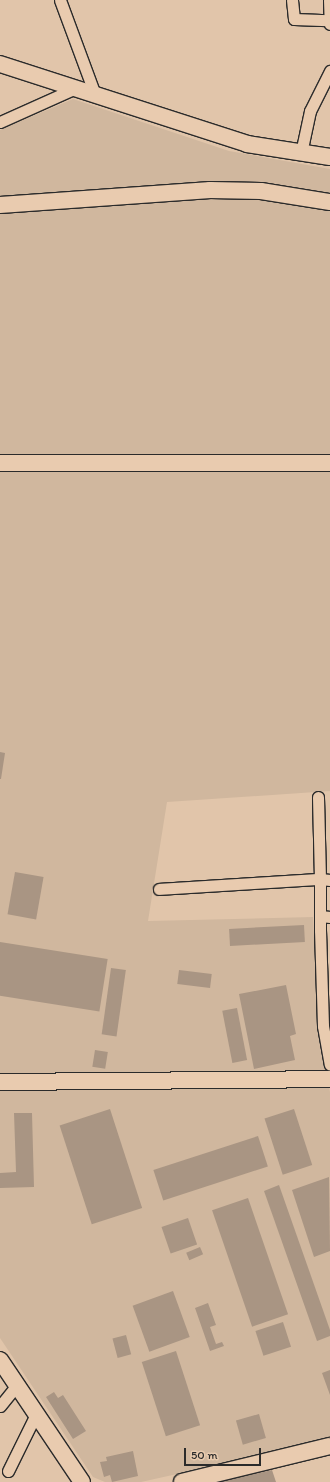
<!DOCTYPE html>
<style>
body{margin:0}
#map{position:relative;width:330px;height:1482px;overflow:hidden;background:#e1c5aa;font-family:Itim,sans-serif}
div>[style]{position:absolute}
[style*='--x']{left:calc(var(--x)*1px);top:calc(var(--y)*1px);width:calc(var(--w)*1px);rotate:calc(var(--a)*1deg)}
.built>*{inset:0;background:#d0b79e}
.building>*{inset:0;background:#a99583;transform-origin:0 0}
.roads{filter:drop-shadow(1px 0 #2b2b2b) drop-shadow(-1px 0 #2b2b2b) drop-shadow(0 1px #2b2b2b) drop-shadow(0 -1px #2b2b2b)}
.street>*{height:11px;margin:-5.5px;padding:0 5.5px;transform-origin:5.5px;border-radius:5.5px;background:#e9cbaf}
.secondary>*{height:16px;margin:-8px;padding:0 8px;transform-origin:8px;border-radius:8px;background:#e9cbaf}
span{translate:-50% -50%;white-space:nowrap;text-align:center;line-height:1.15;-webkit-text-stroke:3px #e9cbaf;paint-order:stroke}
.scale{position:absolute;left:184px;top:1448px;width:77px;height:18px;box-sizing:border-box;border:2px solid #2b2b2b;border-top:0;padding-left:5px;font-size:12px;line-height:14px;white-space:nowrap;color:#2b2b2b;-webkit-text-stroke:3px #e9cbaf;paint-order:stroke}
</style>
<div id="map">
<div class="built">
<i style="clip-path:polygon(73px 99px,229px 151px,330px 169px,330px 791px,167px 802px,148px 921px,313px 917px,318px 1023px,330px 1092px,330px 1440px,141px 1482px,105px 1482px,93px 1477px,0 1338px,0 130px)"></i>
</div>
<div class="building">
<i style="clip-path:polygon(0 752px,5px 753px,1px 779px,0 779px)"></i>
<i style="left:15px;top:872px;width:29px;height:43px;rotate:10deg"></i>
<i style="left:304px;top:925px;width:17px;height:75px;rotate:87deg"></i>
<i style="left:0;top:942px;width:109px;height:53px;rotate:9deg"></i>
<i style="left:111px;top:968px;width:15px;height:67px;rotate:8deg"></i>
<i style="left:179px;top:970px;width:33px;height:14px;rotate:7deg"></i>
<i style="clip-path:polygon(286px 985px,296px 1034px,290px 1036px,295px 1060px,254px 1069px,239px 994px)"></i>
<i style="left:237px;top:1008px;width:53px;height:15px;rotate:79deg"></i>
<i style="left:95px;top:1050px;width:13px;height:17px;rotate:9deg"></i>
<i style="left:110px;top:1109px;width:104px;height:53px;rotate:72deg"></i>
<i style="left:294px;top:1109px;width:59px;height:31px;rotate:72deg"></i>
<i style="clip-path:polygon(14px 1113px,32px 1113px,34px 1187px,0 1188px,0 1173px,16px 1172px)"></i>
<i style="left:258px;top:1136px;width:32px;height:110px;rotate:72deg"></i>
<i style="clip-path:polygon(329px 1177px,330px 1251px,314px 1257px,292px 1190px)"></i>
<i style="clip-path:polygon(279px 1185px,330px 1330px,330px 1336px,317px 1341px,264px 1191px)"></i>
<i style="left:248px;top:1198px;width:123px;height:38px;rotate:71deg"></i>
<i style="left:188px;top:1218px;width:28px;height:28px;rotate:71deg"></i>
<i style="left:200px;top:1247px;width:8px;height:15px;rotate:67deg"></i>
<i style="left:173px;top:1291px;width:49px;height:43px;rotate:70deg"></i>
<i style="clip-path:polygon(208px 1303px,216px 1325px,210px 1327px,216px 1344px,222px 1342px,224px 1346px,210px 1351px,195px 1308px)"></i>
<i style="left:283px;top:1322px;width:26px;height:29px;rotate:72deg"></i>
<i style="left:126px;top:1335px;width:20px;height:14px;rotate:75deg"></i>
<i style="left:176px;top:1351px;width:78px;height:36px;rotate:72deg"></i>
<i style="clip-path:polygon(330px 1370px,330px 1395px,322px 1373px)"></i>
<i style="clip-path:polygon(54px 1392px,58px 1398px,63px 1395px,86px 1431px,73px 1439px,46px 1397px)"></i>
<i style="left:259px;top:1414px;width:25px;height:24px;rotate:74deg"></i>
<i style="clip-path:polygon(133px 1451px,138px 1476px,112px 1482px,110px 1475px,104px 1477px,100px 1462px,107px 1461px,106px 1457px)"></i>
<i style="clip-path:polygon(272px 1470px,276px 1482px,223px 1482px,223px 1481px)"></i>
</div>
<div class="roads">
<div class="street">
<i style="--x:60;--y:0;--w:98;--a:69.7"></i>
<i style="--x:292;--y:0;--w:19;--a:84"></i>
<i style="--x:294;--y:19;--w:34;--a:2"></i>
<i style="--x:329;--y:0;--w:24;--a:88"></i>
<i style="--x:0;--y:122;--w:85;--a:-24.2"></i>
<i style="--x:301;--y:153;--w:43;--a:-77.9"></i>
<i style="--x:310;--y:111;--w:45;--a:-63.4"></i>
<i style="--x:330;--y:880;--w:10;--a:-174"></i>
<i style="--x:320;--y:879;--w:51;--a:90"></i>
<i style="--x:320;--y:930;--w:96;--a:88.2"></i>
<i style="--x:323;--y:1026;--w:39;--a:80"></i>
<i style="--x:159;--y:889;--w:161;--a:-3.6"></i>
<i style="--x:320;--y:879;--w:82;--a:-91.4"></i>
<i style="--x:320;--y:916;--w:10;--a:6"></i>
<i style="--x:0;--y:1406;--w:27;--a:-51"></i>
<i style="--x:8;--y:1471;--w:64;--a:-63.8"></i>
</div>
<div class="secondary">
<i style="--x:0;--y:64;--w:260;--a:17.9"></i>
<i style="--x:247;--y:144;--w:84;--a:8.9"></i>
<i style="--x:0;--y:205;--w:211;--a:-4.1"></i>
<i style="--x:210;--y:190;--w:51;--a:1.1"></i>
<i style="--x:261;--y:191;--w:70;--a:9.1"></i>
<i style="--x:0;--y:463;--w:330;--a:0"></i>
<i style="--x:0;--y:1082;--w:330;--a:-0.5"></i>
<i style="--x:0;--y:1360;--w:147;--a:56.1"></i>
<i style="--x:182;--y:1482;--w:152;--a:-13.7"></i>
</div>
</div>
<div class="scale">50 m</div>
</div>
